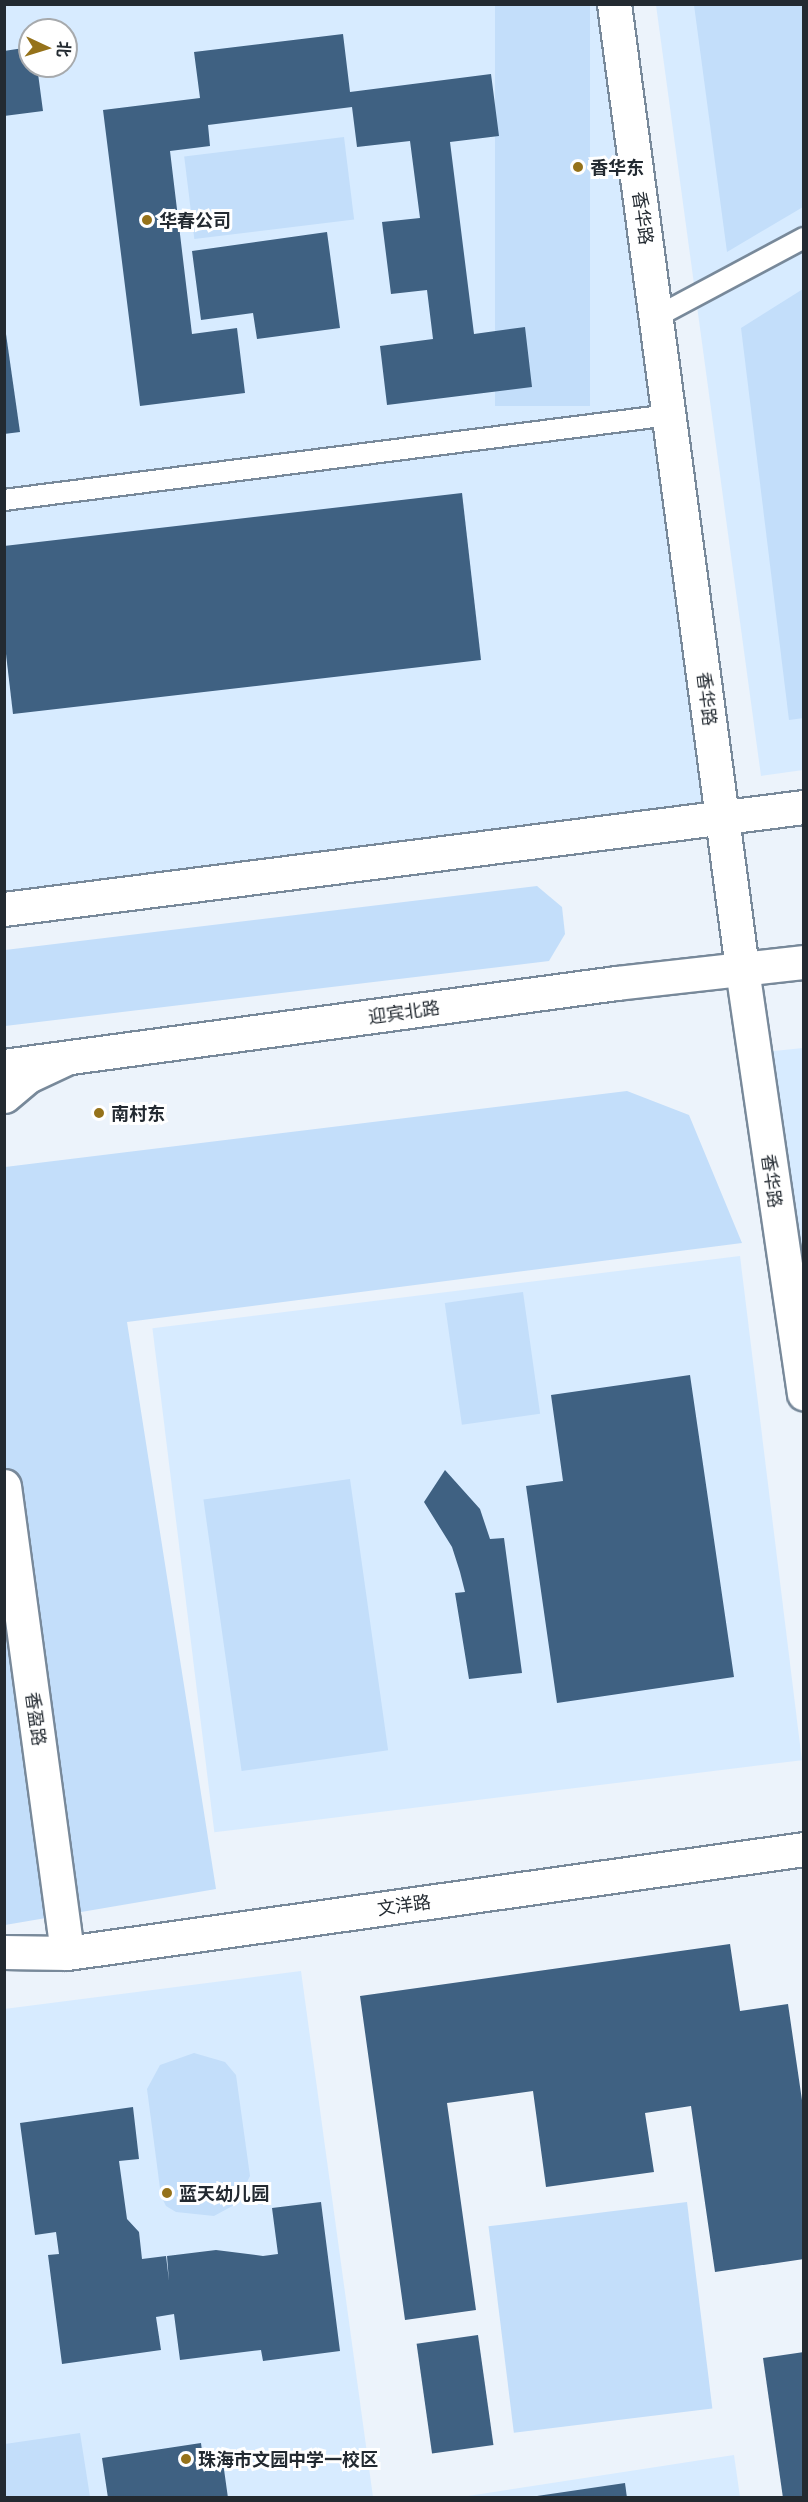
<!DOCTYPE html>
<meta charset="utf-8">
<style>
body{margin:0}
#map{position:relative;width:808px;height:2502px;overflow:hidden;background:#ecf3fb;font-family:Manrope,"Noto Sans SC",sans-serif}
div>[style]{position:absolute}
[style*='--x']{left:calc(var(--x)*1px);top:calc(var(--y)*1px);width:calc(var(--w)*1px);rotate:calc(var(--a)*1deg)}
.built>*{inset:0;background:#d7ebff;transform-origin:0 0}
.green>*{inset:0;background:#c3defa;transform-origin:0 0}
.building>*{inset:0;background:#3f6182;transform-origin:0 0}
.roads{filter:drop-shadow(2px 0 #78899a) drop-shadow(-2px 0 #78899a) drop-shadow(0 2px #78899a) drop-shadow(0 -2px #78899a)}
.service>*{height:20px;margin:-10px;padding:0 10px;transform-origin:10px;border-radius:10px;background:#fff}
.minor>*{height:33px;margin:-16.5px;padding:0 16.5px;transform-origin:16.5px;border-radius:16.5px;background:#fff}
.tertiary>*{height:33px;margin:-16.5px;padding:0 16.5px;transform-origin:16.5px;border-radius:16.5px;background:#fff}
.primary>*{height:33px;margin:-16.5px;padding:0 16.5px;transform-origin:16.5px;border-radius:16.5px;background:#fff}
.dots>*{width:16px;height:16px;translate:-50% -50%;box-sizing:border-box;border:3px solid #fff;border-radius:50%}
span{translate:-50% -50%;white-space:nowrap;text-align:center;line-height:1.15;-webkit-text-stroke:6px #fff;paint-order:stroke}
.poi-label{font-size:18px;color:#232a31;font-weight:700}
.left{translate:0 -50%;text-align:left}
.street-label{font-size:18px;color:#232a31}
.frame{position:absolute;inset:0;border:6px solid #232a31;pointer-events:none}
.north{position:absolute;left:18px;top:18px;width:60px;height:60px;box-sizing:border-box;background:#fff;border:2px solid #a7aaad;border-radius:50%;rotate:94deg;font-size:16px;font-weight:700;line-height:24px;text-align:center;color:#232a31}
.north::after{content:'';display:block;margin:auto;width:21px;height:27px;background:#95721a;clip-path:polygon(50% 0,100% 100%,50% 72%,0 100%)}
</style>
<div id="map">
<div class="built">
<i style="clip-path:polygon(evenodd,5px 5px,614px 5px,721px 817px,5px 909px,5px 5px,30px 30px,66px 30px,66px 66px,30px 66px,30px 30px)"></i>
<i style="clip-path:polygon(656px 5px,803px 5px,803px 770px,761px 776px)"></i>
<i style="clip-path:polygon(803px 1048px,803px 1390px,754px 1053px)"></i>
<i style="left:740px;top:1256px;width:508px;height:592px;rotate:83deg"></i>
<i style="clip-path:polygon(301px 1971px,373px 2497px,5px 2497px,4px 2009px)"></i>
<i style="clip-path:polygon(734px 2455px,740px 2497px,455px 2498px)"></i>
</div>
<div class="green">
<i style="left:495px;top:5px;width:95px;height:401px"></i>
<i style="clip-path:polygon(694px 5px,803px 5px,803px 207px,727px 252px)"></i>
<i style="left:344px;top:137px;width:83px;height:161px;rotate:83deg"></i>
<i style="clip-path:polygon(803px 289px,804px 718px,789px 720px,741px 328px)"></i>
<i style="clip-path:polygon(537px 886px,562px 907px,565px 934px,549px 961px,5px 1026px,5px 950px)"></i>
<i style="clip-path:polygon(627px 1091px,689px 1115px,742px 1243px,127px 1322px,216px 1889px,5px 1925px,5px 1167px)"></i>
<i style="left:523px;top:1292px;width:123px;height:79px;rotate:82deg"></i>
<i style="left:350px;top:1479px;width:274px;height:148px;rotate:82deg"></i>
<i style="clip-path:polygon(194px 2053px,225px 2062px,236px 2075px,250px 2176px,236px 2204px,214px 2216px,176px 2212px,166px 2206px,161px 2196px,147px 2089px,160px 2065px)"></i>
<i style="left:687px;top:2202px;width:208px;height:200px;rotate:83deg"></i>
<i style="clip-path:polygon(80px 2433px,90px 2497px,5px 2497px,5px 2444px)"></i>
</div>
<div class="building">
<i style="clip-path:polygon(343px 34px,350px 92px,491px 74px,499px 136px,450px 142px,474px 334px,525px 327px,532px 387px,387px 405px,380px 346px,433px 339px,427px 290px,391px 294px,382px 222px,420px 218px,410px 141px,357px 147px,352px 107px,208px 125px,210px 146px,170px 151px,192px 334px,237px 328px,245px 393px,140px 406px,103px 110px,200px 98px,194px 52px)"></i>
<i style="clip-path:polygon(30px 47px,30px 66px,37px 66px,43px 111px,4px 116px,4px 51px)"></i>
<i style="clip-path:polygon(327px 232px,340px 328px,257px 339px,253px 313px,201px 320px,192px 251px)"></i>
<i style="clip-path:polygon(4px 320px,20px 432px,4px 434px)"></i>
<i style="clip-path:polygon(462px 493px,481px 660px,13px 714px,4px 637px,4px 546px)"></i>
<i style="clip-path:polygon(690px 1375px,734px 1677px,557px 1703px,526px 1486px,563px 1481px,551px 1395px)"></i>
<i style="clip-path:polygon(445px 1470px,480px 1509px,490px 1539px,504px 1538px,522px 1673px,469px 1679px,455px 1593px,465px 1592px,460px 1572px,452px 1547px,424px 1502px)"></i>
<i style="clip-path:polygon(730px 1944px,740px 2011px,788px 2004px,804px 2114px,804px 2259px,715px 2272px,691px 2106px,645px 2113px,654px 2172px,546px 2187px,533px 2091px,447px 2103px,476px 2310px,405px 2320px,360px 1996px)"></i>
<i style="clip-path:polygon(133px 2107px,139px 2159px,119px 2161px,127px 2219px,139px 2232px,142px 2259px,166px 2256px,169px 2281px,167px 2256px,216px 2250px,263px 2256px,278px 2254px,272px 2208px,321px 2202px,340px 2351px,263px 2361px,261px 2350px,180px 2360px,174px 2314px,156px 2317px,161px 2350px,62px 2364px,48px 2255px,59px 2254px,56px 2232px,35px 2235px,20px 2123px)"></i>
<i style="left:478px;top:2335px;width:111px;height:62px;rotate:82deg"></i>
<i style="clip-path:polygon(804px 2352px,804px 2498px,783px 2498px,763px 2358px)"></i>
<i style="clip-path:polygon(201px 2443px,203px 2459px,222px 2455px,228px 2498px,108px 2498px,102px 2458px)"></i>
<i style="clip-path:polygon(625px 2483px,627px 2498px,537px 2498px,537px 2496px)"></i>
</div>
<div class="roads">
<div class="service">
<i style="--x:656;--y:317;--w:168;--a:-28.1"></i>
<i style="--x:4;--y:500;--w:670;--a:-7.28"></i>
</div>
<div class="minor">
<i style="--x:4;--y:1096;--w:31;--a:-40"></i>
<i style="--x:28;--y:1076;--w:40;--a:-25"></i>
<i style="--x:4;--y:1486;--w:471;--a:82.3"></i>
<i style="--x:4;--y:1952;--w:63;--a:0.9"></i>
<i style="--x:67;--y:1953;--w:744;--a:-8.03"></i>
</div>
<div class="tertiary">
<i style="--x:614;--y:4;--w:973;--a:82.44"></i>
<i style="--x:742;--y:969;--w:429;--a:81.7"></i>
</div>
<div class="primary">
<i style="--x:4;--y:909;--w:806;--a:-7.27"></i>
<i style="--x:4;--y:1066;--w:618;--a:-7.72"></i>
<i style="--x:616;--y:983;--w:189;--a:-6.4"></i>
</div>
</div>
<div class="dots">
<i style="left:578px;top:167px;background:#95721a"></i>
<i style="left:147px;top:220px;background:#95721a"></i>
<i style="left:99px;top:1113px;background:#95721a"></i>
<i style="left:167px;top:2193px;background:#95721a"></i>
<i style="left:186px;top:2459px;background:#95721a"></i>
</div>
<div class="poi-label">
<span class="left" style="left:590px;top:167px">香华东</span>
<span class="left" style="left:159px;top:220px">华春公司</span>
<span class="left" style="left:111px;top:1113px">南村东</span>
<span class="left" style="left:179px;top:2193px">蓝天幼儿园</span>
<span class="left" style="left:198px;top:2459px">珠海市文园中学一校区</span>
</div>
<div class="street-label">
<span style="left:643px;top:218px;rotate:82deg">香华路</span>
<span style="left:707px;top:699px;rotate:83deg">香华路</span>
<span style="left:404px;top:1012px;rotate:-8deg">迎宾北路</span>
<span style="left:772px;top:1181px;rotate:82deg">香华路</span>
<span style="left:36px;top:1719px;rotate:82deg">香盈路</span>
<span style="left:404px;top:1905px;rotate:-8deg">文洋路</span>
</div>
<div class="frame"></div>
<div class="north">北</div>
</div>
